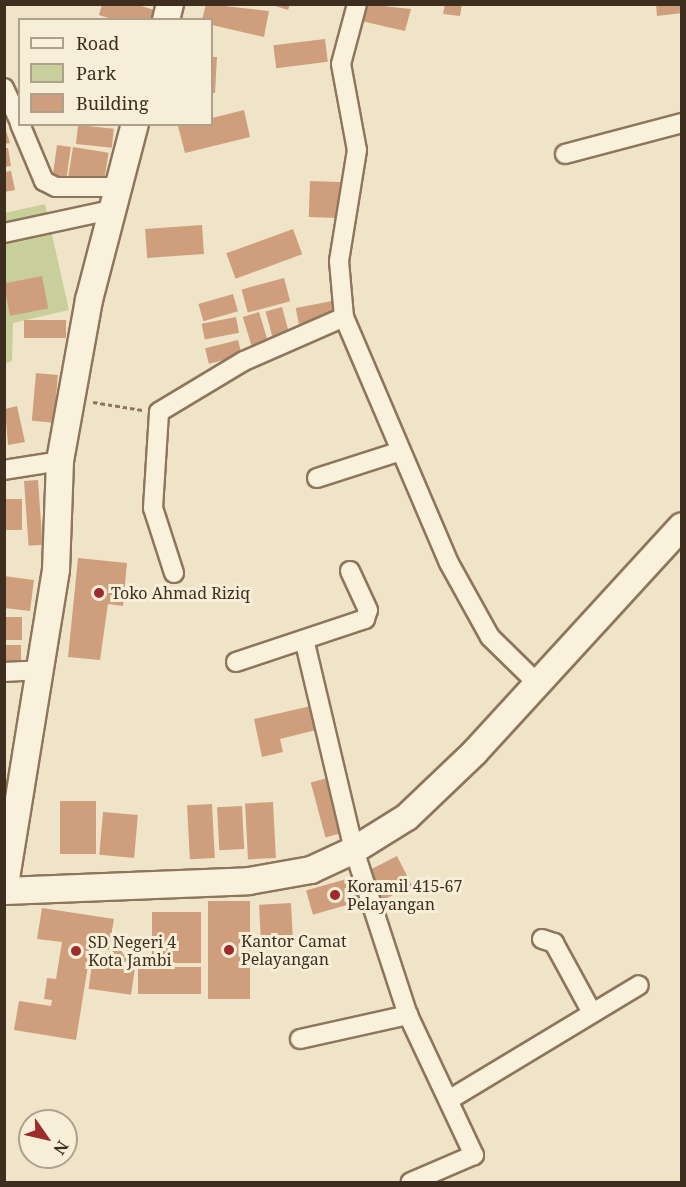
<!DOCTYPE html>
<style>
body{margin:0}
#map{position:relative;width:686px;height:1187px;overflow:hidden;background:#f0e4c8;font-family:"Noto Serif",serif}
div>[style]{position:absolute}
[style*='--x']{left:calc(var(--x)*1px);top:calc(var(--y)*1px);width:calc(var(--w)*1px);rotate:calc(var(--a)*1deg)}
.green>*{inset:0;background:#c9cf9b}
.building>*{inset:0;background:#cf9f7d;transform-origin:0 0}
.path>*{height:3px;margin-top:-1.5px;transform-origin:0;background:repeating-linear-gradient(90deg,#8d765c 0 4.5px,transparent 0 7.5px)}
.roads{filter:drop-shadow(2px 0 #8d765c) drop-shadow(-2px 0 #8d765c) drop-shadow(0 2px #8d765c) drop-shadow(0 -2px #8d765c)}
.street>*{height:18px;margin:-9px;padding:0 9px;transform-origin:9px;border-radius:9px;background:#faf1dc}
.secondary>*{height:26px;margin:-13px;padding:0 13px;transform-origin:13px;border-radius:13px;background:#faf1dc}
.dots>*{width:16px;height:16px;translate:-50% -50%;box-sizing:border-box;border:3px solid #f7eed8;border-radius:50%}
span{translate:-50% -50%;white-space:nowrap;text-align:center;line-height:1.15;-webkit-text-stroke:6px #f7eed8;paint-order:stroke}
.poi-label{font-size:16px;color:#3d2e20}
.left{translate:0 -50%;text-align:left}
.frame{position:absolute;inset:0;border:6px solid #3d2e20;pointer-events:none}
.legend{position:absolute;left:18px;top:18px;width:195px;height:108px;box-sizing:border-box;background:#f7eed8;border:2px solid #ada18e;margin:0;padding:8px 10px;list-style:none;font-size:18px;color:#3d2e20}
.legend li{display:flex;align-items:center;gap:12px;height:30px}
.legend b{width:30px;border:2px solid #ada18e}
.north{position:absolute;left:18px;top:1109px;width:60px;height:60px;box-sizing:border-box;background:#f7eed8;border:2px solid #ada18e;border-radius:50%;rotate:124deg;font-size:16px;font-weight:700;line-height:24px;text-align:center;color:#3d2e20}
.north::after{content:'';display:block;margin:auto;width:21px;height:27px;background:#9e2a2b;clip-path:polygon(50% 0,100% 100%,50% 72%,0 100%)}
</style>
<div id="map">
<div class="green">
<i style="clip-path:polygon(45px 204px,69px 310px,13px 323px,12px 361px,5px 364px,5px 213px)"></i>
</div>
<div class="building">
<i style="clip-path:polygon(102px 4px,135px 4px,154px 10px,151px 20px,114px 20px,99px 15px)"></i>
<i style="clip-path:polygon(206px 4px,269px 11px,264px 37px,212px 25px,212px 20px,202px 20px)"></i>
<i style="clip-path:polygon(269px 4px,290px 4px,288px 10px)"></i>
<i style="clip-path:polygon(364px 4px,411px 9px,405px 31px,361px 21px)"></i>
<i style="clip-path:polygon(445px 4px,462px 4px,460px 16px,443px 14px)"></i>
<i style="clip-path:polygon(656px 4px,682px 4px,682px 13px,657px 16px)"></i>
<i style="left:325px;top:39px;width:23px;height:52px;rotate:83deg"></i>
<i style="clip-path:polygon(212px 57px,217px 57px,215px 93px,212px 93px)"></i>
<i style="clip-path:polygon(244px 110px,250px 137px,185px 153px,178px 126px,212px 124px,212px 118px)"></i>
<i style="clip-path:polygon(4px 124px,10px 143px,4px 144px)"></i>
<i style="left:78px;top:125px;width:36px;height:19px;rotate:6deg"></i>
<i style="left:57px;top:145px;width:14px;height:33px;rotate:8deg"></i>
<i style="left:73px;top:147px;width:36px;height:33px;rotate:9deg"></i>
<i style="clip-path:polygon(4px 148px,8px 148px,11px 166px,4px 167px)"></i>
<i style="clip-path:polygon(11px 171px,15px 190px,4px 192px,4px 172px)"></i>
<i style="left:310px;top:181px;width:30px;height:36px;rotate:2deg"></i>
<i style="left:202px;top:225px;width:29px;height:57px;rotate:86deg"></i>
<i style="left:293px;top:229px;width:27px;height:71px;rotate:70deg"></i>
<i style="left:42px;top:276px;width:33px;height:39px;rotate:79deg"></i>
<i style="left:284px;top:278px;width:24px;height:44px;rotate:75deg"></i>
<i style="left:233px;top:294px;width:18px;height:36px;rotate:74deg"></i>
<i style="left:332px;top:301px;width:16px;height:37px;rotate:79deg"></i>
<i style="left:282px;top:307px;width:28px;height:17px;rotate:75deg"></i>
<i style="left:259px;top:312px;width:34px;height:17px;rotate:73deg"></i>
<i style="left:236px;top:317px;width:16px;height:35px;rotate:79deg"></i>
<i style="left:24px;top:320px;width:42px;height:18px"></i>
<i style="left:238px;top:340px;width:16px;height:34px;rotate:76deg"></i>
<i style="left:36px;top:373px;width:22px;height:48px;rotate:5deg"></i>
<i style="clip-path:polygon(17px 406px,25px 442px,8px 445px,5px 409px)"></i>
<i style="left:38px;top:480px;width:65px;height:14px;rotate:86deg"></i>
<i style="left:4px;top:499px;width:18px;height:31px"></i>
<i style="clip-path:polygon(78px 558px,127px 563px,123px 606px,108px 604px,100px 660px,68px 657px)"></i>
<i style="clip-path:polygon(4px 576px,34px 580px,30px 611px,4px 608px)"></i>
<i style="left:22px;top:617px;width:23px;height:18px;rotate:90deg"></i>
<i style="left:4px;top:645px;width:17px;height:17px"></i>
<i style="clip-path:polygon(311px 706px,316px 730px,280px 739px,283px 752px,262px 757px,254px 719px)"></i>
<i style="left:331px;top:777px;width:57px;height:21px;rotate:75deg"></i>
<i style="left:60px;top:801px;width:36px;height:53px"></i>
<i style="left:273px;top:802px;width:56px;height:28px;rotate:87deg"></i>
<i style="left:212px;top:804px;width:54px;height:25px;rotate:87deg"></i>
<i style="left:242px;top:806px;width:43px;height:25px;rotate:87deg"></i>
<i style="left:103px;top:812px;width:35px;height:43px;rotate:5deg"></i>
<i style="left:397px;top:856px;width:33px;height:34px;rotate:63deg"></i>
<i style="left:357px;top:876px;width:25px;height:53px;rotate:74deg"></i>
<i style="left:208px;top:901px;width:42px;height:98px"></i>
<i style="left:291px;top:903px;width:35px;height:32px;rotate:87deg"></i>
<i style="clip-path:polygon(42px 908px,114px 919px,109px 950px,91px 947px,76px 1040px,14px 1030px,19px 1001px,51px 1006px,52px 1000px,44px 999px,47px 978px,56px 979px,62px 942px,37px 939px)"></i>
<i style="left:201px;top:912px;width:51px;height:49px;rotate:90deg"></i>
<i style="left:113px;top:942px;width:21px;height:19px;rotate:3deg"></i>
<i style="left:92px;top:964px;width:43px;height:25px;rotate:8deg"></i>
<i style="left:201px;top:967px;width:27px;height:63px;rotate:90deg"></i>
</div>
<div class="path">
<i style="--x:93;--y:402;--w:50;--a:9.3"></i>
</div>
<div class="roads">
<div class="street">
<i style="--x:357;--y:4;--w:62;--a:104.9"></i>
<i style="--x:341;--y:64;--w:87;--a:79.5"></i>
<i style="--x:357;--y:150;--w:112;--a:99.2"></i>
<i style="--x:339;--y:261;--w:56;--a:84.9"></i>
<i style="--x:344;--y:317;--w:267;--a:66.9"></i>
<i style="--x:449;--y:563;--w:85;--a:61"></i>
<i style="--x:490;--y:637;--w:67;--a:44.4"></i>
<i style="--x:4;--y:88;--w:38;--a:65"></i>
<i style="--x:20;--y:124;--w:62;--a:67.2"></i>
<i style="--x:44;--y:181;--w:13;--a:27"></i>
<i style="--x:56;--y:187;--w:61;--a:0"></i>
<i style="--x:565;--y:154;--w:121;--a:-14.8"></i>
<i style="--x:4;--y:233;--w:108;--a:-12.2"></i>
<i style="--x:4;--y:470;--w:57;--a:-9.1"></i>
<i style="--x:317;--y:478;--w:85;--a:-17.8"></i>
<i style="--x:174;--y:573;--w:68;--a:-107.9"></i>
<i style="--x:153;--y:508;--w:96;--a:-86.4"></i>
<i style="--x:159;--y:412;--w:99;--a:-31"></i>
<i style="--x:244;--y:361;--w:109;--a:-23.7"></i>
<i style="--x:305;--y:643;--w:213;--a:76.7"></i>
<i style="--x:354;--y:850;--w:174;--a:71.9"></i>
<i style="--x:408;--y:1015;--w:155;--a:64.8"></i>
<i style="--x:474;--y:1155;--w:69;--a:156.8"></i>
<i style="--x:236;--y:662;--w:136;--a:-18.4"></i>
<i style="--x:365;--y:619;--w:9;--a:-72"></i>
<i style="--x:368;--y:610;--w:43;--a:-114.8"></i>
<i style="--x:4;--y:672;--w:36;--a:-3"></i>
<i style="--x:542;--y:939;--w:13;--a:18"></i>
<i style="--x:554;--y:943;--w:77;--a:61.4"></i>
<i style="--x:300;--y:1039;--w:111;--a:-12.5"></i>
<i style="--x:452;--y:1098;--w:218;--a:-31.1"></i>
</div>
<div class="secondary">
<i style="--x:166;--y:20;--w:16;--a:-76"></i>
<i style="--x:4;--y:891;--w:325;--a:-80.8"></i>
<i style="--x:56;--y:570;--w:109;--a:-87.9"></i>
<i style="--x:60;--y:461;--w:164;--a:-79.8"></i>
<i style="--x:89;--y:300;--w:182;--a:-75.4"></i>
<i style="--x:5;--y:891;--w:244;--a:-2.3"></i>
<i style="--x:249;--y:881;--w:63;--a:-10.1"></i>
<i style="--x:311;--y:870;--w:47;--a:-24.9"></i>
<i style="--x:354;--y:850;--w:62;--a:-31.9"></i>
<i style="--x:407;--y:817;--w:94;--a:-43.7"></i>
<i style="--x:475;--y:752;--w:306;--a:-47.5"></i>
</div>
</div>
<div class="dots">
<i style="left:99px;top:593px;background:#9e2a2b"></i>
<i style="left:335px;top:895px;background:#9e2a2b"></i>
<i style="left:229px;top:950px;background:#9e2a2b"></i>
<i style="left:76px;top:951px;background:#9e2a2b"></i>
</div>
<div class="poi-label">
<span class="left" style="left:111px;top:593px">Toko Ahmad Riziq</span>
<span class="left" style="left:347px;top:895px">Koramil 415-67<br>Pelayangan</span>
<span class="left" style="left:241px;top:950px">Kantor Camat<br>Pelayangan</span>
<span class="left" style="left:88px;top:951px">SD Negeri 4<br>Kota Jambi</span>
</div>
<div class="frame"></div>
<ul class="legend">
<li><b style="height:8px;background:#faf1dc"></b>Road</li>
<li><b style="height:16px;background:#c9cf9b"></b>Park</li>
<li><b style="height:16px;background:#cf9f7d"></b>Building</li>
</ul>
<div class="north">N</div>
</div>
